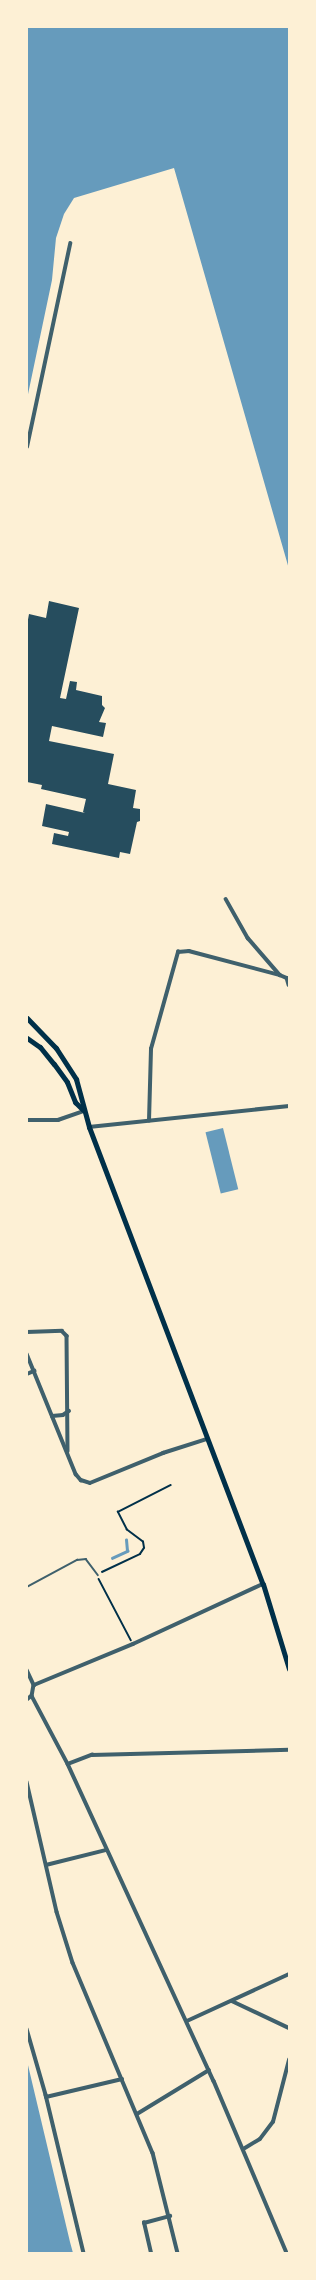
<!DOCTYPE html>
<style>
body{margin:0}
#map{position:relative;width:316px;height:2280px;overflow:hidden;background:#fdf0d5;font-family:Overpass,sans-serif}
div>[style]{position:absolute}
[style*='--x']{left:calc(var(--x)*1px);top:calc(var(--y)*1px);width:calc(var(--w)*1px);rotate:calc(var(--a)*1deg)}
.water>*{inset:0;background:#669bbc;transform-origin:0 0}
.stream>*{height:2.5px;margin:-1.25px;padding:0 1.25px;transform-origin:1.25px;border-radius:1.25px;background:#669bbc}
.building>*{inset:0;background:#264d5e}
.path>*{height:1.5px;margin:-0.75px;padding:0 0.75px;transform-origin:0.75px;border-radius:0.75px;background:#003049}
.service>*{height:1.5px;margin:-0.75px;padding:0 0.75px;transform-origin:0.75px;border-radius:0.75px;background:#3f606c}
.minor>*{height:3.5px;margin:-1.75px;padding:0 1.75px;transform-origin:1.75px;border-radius:1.75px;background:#3f606c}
.secondary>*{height:5px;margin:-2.5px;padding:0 2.5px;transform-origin:2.5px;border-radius:2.5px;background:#003049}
span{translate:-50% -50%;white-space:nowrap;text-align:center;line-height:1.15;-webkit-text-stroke:3px #fdf0d5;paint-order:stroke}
.frame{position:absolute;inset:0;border:28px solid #fdf0d5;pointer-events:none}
</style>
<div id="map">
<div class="water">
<i style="clip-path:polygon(27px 27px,289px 27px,289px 569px,174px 168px,74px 198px,64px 214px,56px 238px,52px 280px,27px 399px)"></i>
<i style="left:223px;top:1128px;width:63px;height:18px;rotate:76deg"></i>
<i style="clip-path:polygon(27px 2061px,70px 2242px,73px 2253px,27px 2253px)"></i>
</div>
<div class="stream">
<i style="--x:112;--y:1558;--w:17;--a:-25"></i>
<i style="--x:127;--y:1551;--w:11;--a:-95"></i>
</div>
<div class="building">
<i style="clip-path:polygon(49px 601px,79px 608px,60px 698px,66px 699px,70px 681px,77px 682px,76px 690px,102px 696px,102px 705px,105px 708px,99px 722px,106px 723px,103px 737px,52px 726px,49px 741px,114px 754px,108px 784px,136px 790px,133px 808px,140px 809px,140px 821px,137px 822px,130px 854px,120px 852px,119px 858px,52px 844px,54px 833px,68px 836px,69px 832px,42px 826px,46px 804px,85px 813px,83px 812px,86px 799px,41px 789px,42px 785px,27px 782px,27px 625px,29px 614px,46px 618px)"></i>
</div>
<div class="path">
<i style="--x:102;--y:1572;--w:42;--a:-25.3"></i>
<i style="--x:140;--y:1554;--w:7;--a:-56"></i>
<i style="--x:144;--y:1548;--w:6;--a:-99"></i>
<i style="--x:143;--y:1542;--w:20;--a:-143"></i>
<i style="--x:127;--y:1530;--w:20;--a:-117"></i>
<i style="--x:118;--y:1512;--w:59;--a:-27"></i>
<i style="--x:99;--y:1579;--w:69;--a:62.3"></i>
</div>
<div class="service">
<i style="--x:27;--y:1587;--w:57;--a:-28.4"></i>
<i style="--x:77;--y:1560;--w:9;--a:-6"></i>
<i style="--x:86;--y:1559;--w:20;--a:53"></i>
</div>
<div class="minor">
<i style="--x:27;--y:447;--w:208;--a:-78"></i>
<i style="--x:226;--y:899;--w:45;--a:60.6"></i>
<i style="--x:248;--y:938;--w:49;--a:49.1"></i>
<i style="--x:280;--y:975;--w:8;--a:23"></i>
<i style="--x:287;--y:978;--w:7;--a:74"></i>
<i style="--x:27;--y:1120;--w:31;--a:0"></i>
<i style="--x:58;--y:1120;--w:28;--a:-19"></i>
<i style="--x:149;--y:1121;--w:72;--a:-88.4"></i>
<i style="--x:151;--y:1049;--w:101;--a:-74.4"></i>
<i style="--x:178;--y:952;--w:11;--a:-5"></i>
<i style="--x:189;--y:951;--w:94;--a:14.8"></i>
<i style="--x:89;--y:1127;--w:201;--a:-6"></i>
<i style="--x:27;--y:1332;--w:35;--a:-2"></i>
<i style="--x:62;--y:1331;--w:7;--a:45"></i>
<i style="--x:67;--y:1336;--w:115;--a:89.5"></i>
<i style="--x:27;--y:1354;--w:130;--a:67.8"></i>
<i style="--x:76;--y:1474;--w:8;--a:50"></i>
<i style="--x:81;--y:1480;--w:9;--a:18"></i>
<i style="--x:90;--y:1483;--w:79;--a:-22.3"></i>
<i style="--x:163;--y:1453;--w:46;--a:-17.7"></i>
<i style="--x:27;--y:1374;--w:8;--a:-23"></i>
<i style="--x:52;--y:1416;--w:11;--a:-5"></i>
<i style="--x:63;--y:1415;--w:7;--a:-34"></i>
<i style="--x:27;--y:1670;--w:17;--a:65"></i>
<i style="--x:34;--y:1685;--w:11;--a:100"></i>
<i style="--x:32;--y:1696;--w:6;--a:141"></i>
<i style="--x:34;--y:1685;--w:107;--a:-22.5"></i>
<i style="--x:133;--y:1644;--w:143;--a:-24.8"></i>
<i style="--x:32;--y:1696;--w:77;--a:62.1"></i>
<i style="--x:68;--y:1764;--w:349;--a:65.3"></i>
<i style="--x:214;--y:2081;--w:187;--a:67"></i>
<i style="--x:68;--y:1764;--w:26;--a:-21"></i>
<i style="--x:92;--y:1755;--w:197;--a:-1.5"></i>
<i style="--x:27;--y:1782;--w:133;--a:77"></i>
<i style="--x:57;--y:1912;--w:53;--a:72.6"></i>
<i style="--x:73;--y:1963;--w:206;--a:67.2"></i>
<i style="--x:153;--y:2153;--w:103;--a:76"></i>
<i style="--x:46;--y:1865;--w:62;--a:-14"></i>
<i style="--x:232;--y:2001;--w:63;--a:25.3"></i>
<i style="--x:187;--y:2021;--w:112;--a:-24.7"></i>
<i style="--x:27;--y:2029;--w:69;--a:73.9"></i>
<i style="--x:46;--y:2095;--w:163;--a:76.5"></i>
<i style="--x:46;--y:2097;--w:78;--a:-13.3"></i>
<i style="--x:137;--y:2114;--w:84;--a:-31.4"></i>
<i style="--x:245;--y:2148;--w:17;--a:-31"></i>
<i style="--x:260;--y:2139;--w:21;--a:-53"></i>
<i style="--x:273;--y:2122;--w:64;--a:-75.5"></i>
<i style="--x:151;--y:2253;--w:31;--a:-103"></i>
<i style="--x:144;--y:2223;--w:27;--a:-15"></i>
</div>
<div class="secondary">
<i style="--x:27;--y:1018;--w:42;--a:46"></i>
<i style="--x:56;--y:1048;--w:37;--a:57"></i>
<i style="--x:76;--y:1079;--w:50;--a:74.8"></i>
<i style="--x:89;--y:1127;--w:489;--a:69.2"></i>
<i style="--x:263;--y:1584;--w:89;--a:73"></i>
<i style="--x:27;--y:1038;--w:16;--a:35"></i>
<i style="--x:40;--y:1047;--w:22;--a:51"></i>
<i style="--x:54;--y:1064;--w:22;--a:54"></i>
<i style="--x:67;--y:1082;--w:22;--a:68"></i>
<i style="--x:75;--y:1102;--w:11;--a:45"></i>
</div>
<div class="frame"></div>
</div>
